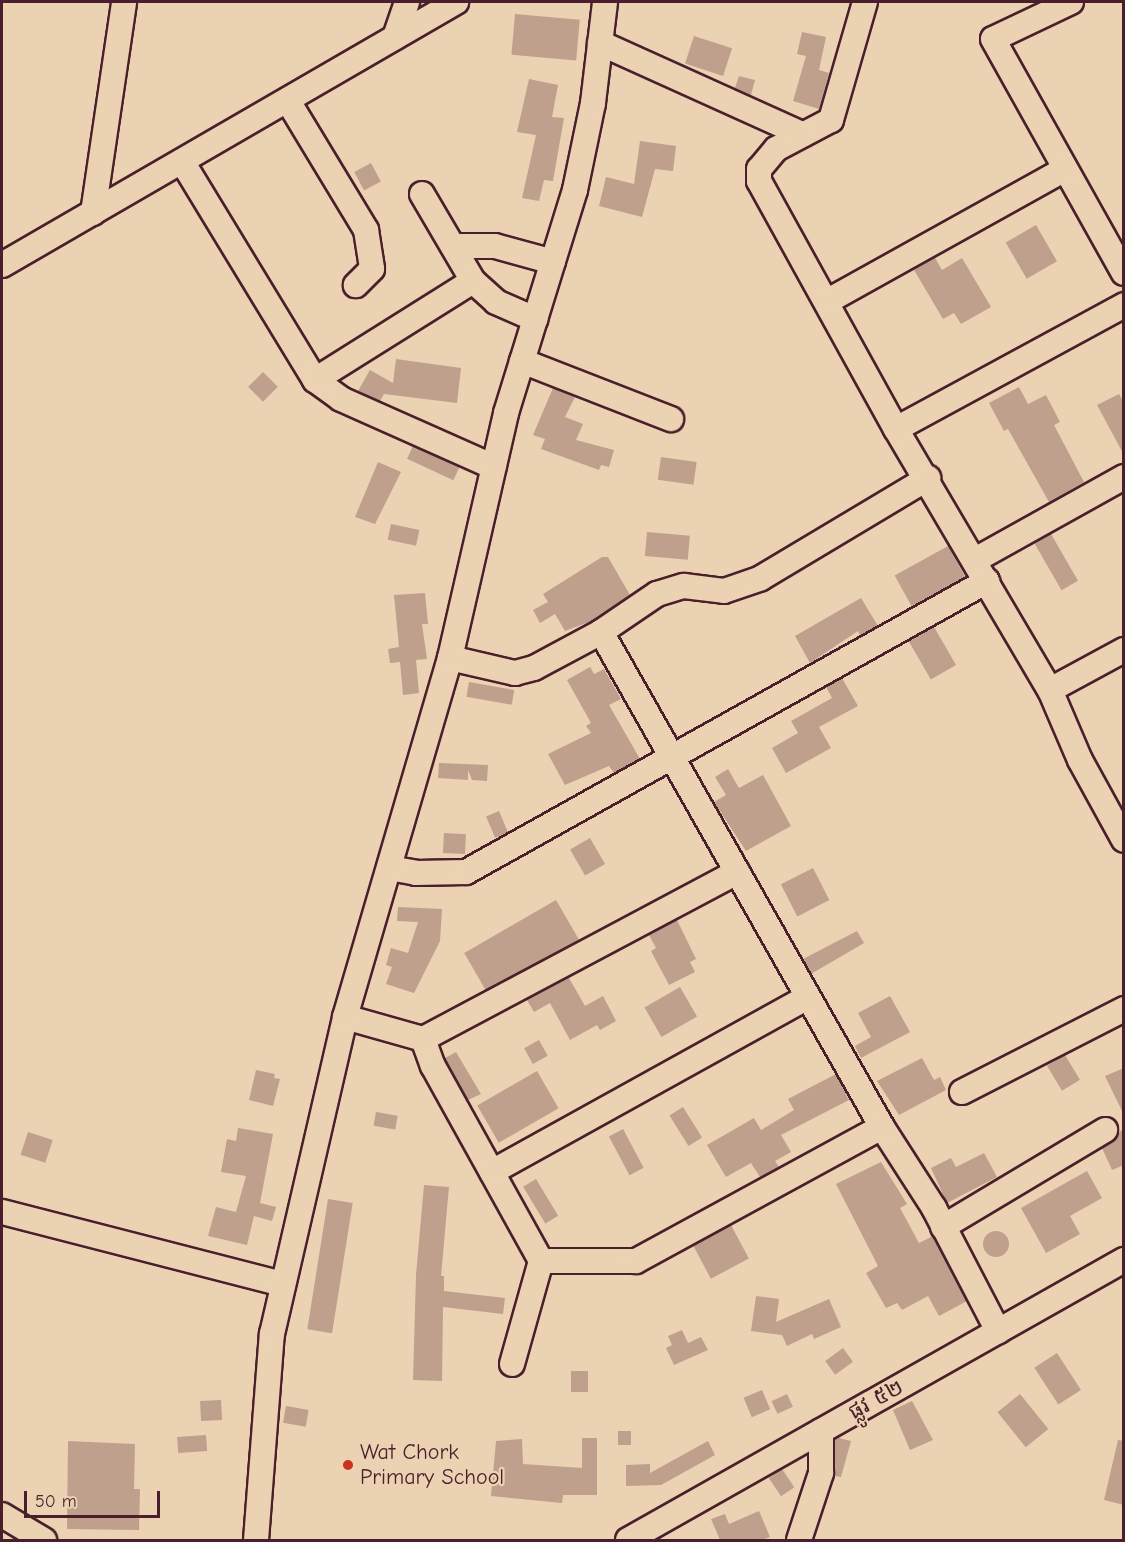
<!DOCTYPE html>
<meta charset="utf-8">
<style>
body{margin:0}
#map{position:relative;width:1125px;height:1542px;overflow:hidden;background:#ebd2b3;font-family:"Comic Neue","Noto Sans Khmer",sans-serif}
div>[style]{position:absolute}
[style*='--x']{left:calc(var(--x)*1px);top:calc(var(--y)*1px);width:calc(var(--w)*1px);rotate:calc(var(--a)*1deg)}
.building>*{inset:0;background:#bea08d;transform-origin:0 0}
.round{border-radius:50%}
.roads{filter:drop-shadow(2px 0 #4a1f2b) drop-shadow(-2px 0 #4a1f2b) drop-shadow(0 2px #4a1f2b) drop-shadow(0 -2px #4a1f2b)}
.minor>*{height:24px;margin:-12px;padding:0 12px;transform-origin:12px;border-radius:12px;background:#ebd2b3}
.dots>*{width:16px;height:16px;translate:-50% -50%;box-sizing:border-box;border:3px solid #ebd2b3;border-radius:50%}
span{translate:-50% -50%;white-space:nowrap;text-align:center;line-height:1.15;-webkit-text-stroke:4.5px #ebd2b3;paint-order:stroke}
.street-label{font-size:22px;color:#4a1f2b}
.poi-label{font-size:22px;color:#4a1f2b}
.left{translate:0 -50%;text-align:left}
.frame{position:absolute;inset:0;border:3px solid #4a1f2b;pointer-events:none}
.scale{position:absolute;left:24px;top:1491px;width:136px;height:27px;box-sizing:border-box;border:3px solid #4a1f2b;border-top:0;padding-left:8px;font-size:18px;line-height:21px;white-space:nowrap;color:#4a1f2b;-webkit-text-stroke:4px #ebd2b3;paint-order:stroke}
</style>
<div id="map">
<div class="building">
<i style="left:515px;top:14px;width:65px;height:41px;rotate:5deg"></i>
<i style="clip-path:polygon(802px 32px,826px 37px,819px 70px,829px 73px,819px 109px,793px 101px,806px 56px,797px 54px)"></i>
<i style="left:694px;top:36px;width:40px;height:29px;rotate:18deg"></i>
<i style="clip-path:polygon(739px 76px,755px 80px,751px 95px,735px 88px)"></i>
<i style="clip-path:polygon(529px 79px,558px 85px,552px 117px,564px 118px,553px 181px,544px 180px,539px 201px,522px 198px,536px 135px,517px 132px)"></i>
<i style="clip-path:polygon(640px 141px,676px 146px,673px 171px,655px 169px,642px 217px,599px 206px,606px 177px,634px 184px)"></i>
<i style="left:371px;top:163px;width:21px;height:19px;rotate:62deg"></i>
<i style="left:1036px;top:225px;width:42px;height:35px;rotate:60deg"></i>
<i style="clip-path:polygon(935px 258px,942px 270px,962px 258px,991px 307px,961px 324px,954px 313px,943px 319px,914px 270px)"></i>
<i style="clip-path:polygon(396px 359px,461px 368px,457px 403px,384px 394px,380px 401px,358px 391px,370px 370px,393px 383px)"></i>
<i style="left:263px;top:372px;width:21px;height:21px;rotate:45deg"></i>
<i style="clip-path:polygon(1019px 387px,1028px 404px,1046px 395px,1060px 422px,1054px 425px,1084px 482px,1049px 502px,1008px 429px,1004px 431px,989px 403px)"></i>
<i style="clip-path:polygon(553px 388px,575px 397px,565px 417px,583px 424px,576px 440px,614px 450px,609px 467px,601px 465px,599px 470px,541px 449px,545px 439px,533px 435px)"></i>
<i style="clip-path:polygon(1119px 394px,1124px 403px,1124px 455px,1097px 405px)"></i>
<i style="left:413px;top:446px;width:51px;height:14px;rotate:25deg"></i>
<i style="left:661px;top:457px;width:36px;height:23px;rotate:8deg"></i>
<i style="clip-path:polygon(378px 462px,401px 472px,375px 524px,355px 517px)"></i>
<i style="left:391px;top:524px;width:29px;height:16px;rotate:12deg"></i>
<i style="left:647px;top:532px;width:43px;height:24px;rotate:5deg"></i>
<i style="left:1051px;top:534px;width:54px;height:19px;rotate:60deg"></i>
<i style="left:948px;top:546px;width:35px;height:61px;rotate:61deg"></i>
<i style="clip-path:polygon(602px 557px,608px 557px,630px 595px,594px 620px,565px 631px,555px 614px,540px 623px,533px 610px,548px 602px,543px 594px)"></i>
<i style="clip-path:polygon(425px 593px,428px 624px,422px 624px,427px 659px,416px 660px,419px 693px,403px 695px,400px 662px,390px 663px,388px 649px,399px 647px,394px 595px)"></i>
<i style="clip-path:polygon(861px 598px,878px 626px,860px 635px,858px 631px,810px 663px,795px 636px)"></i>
<i style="left:934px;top:627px;width:44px;height:29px;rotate:60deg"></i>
<i style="clip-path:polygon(590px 667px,594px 674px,604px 669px,621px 699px,609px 705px,640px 759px,614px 773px,609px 766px,565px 785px,548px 754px,591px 733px,586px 726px,591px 723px,567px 680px)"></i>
<i style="clip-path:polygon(842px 678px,858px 706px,819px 727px,831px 748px,786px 773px,772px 748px,798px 733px,791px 721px,832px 698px,826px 687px)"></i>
<i style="left:469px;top:682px;width:46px;height:15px;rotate:10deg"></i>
<i style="clip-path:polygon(439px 763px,488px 765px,487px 781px,472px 780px,468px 770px,468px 780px,438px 778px)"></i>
<i style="clip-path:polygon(728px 769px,739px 788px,763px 775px,791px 826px,746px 851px,714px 802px,726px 795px,715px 777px)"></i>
<i style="left:499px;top:811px;width:23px;height:14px;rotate:67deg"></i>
<i style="left:444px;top:833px;width:22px;height:20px;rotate:3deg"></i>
<i style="left:590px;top:838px;width:30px;height:23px;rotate:60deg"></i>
<i style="left:813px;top:868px;width:36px;height:36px;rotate:63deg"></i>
<i style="left:556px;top:900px;width:46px;height:106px;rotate:60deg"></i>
<i style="clip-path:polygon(398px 907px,442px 909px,440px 941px,414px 993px,386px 984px,392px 967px,386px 965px,391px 948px,408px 953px,418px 922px,397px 921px)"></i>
<i style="clip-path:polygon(677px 920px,696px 959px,690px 962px,695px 972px,669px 985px,651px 951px,656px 948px,649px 935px)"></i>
<i style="clip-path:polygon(857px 931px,864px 943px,811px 974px,803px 959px)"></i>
<i style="clip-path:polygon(569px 978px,585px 1006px,603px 996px,616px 1021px,600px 1030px,597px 1025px,570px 1040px,550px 1003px,534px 1012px,527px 1000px)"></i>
<i style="left:680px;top:987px;width:34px;height:41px;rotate:60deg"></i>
<i style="clip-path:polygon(890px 996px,910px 1032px,861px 1058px,855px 1046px,871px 1037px,858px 1013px)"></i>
<i style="left:539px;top:1040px;width:18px;height:17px;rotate:61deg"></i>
<i style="clip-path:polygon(456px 1052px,481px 1094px,468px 1100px,445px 1058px)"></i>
<i style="left:1065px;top:1055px;width:29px;height:21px;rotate:59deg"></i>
<i style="clip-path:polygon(922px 1058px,934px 1080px,940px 1077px,946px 1090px,899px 1115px,877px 1081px)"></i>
<i style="clip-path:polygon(1124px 1068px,1124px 1115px,1105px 1076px)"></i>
<i style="clip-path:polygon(256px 1070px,275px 1074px,274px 1078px,280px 1079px,273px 1106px,249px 1100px)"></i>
<i style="left:537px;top:1071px;width:43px;height:69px;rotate:60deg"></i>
<i style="clip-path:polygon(836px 1074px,849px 1100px,781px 1135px,791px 1152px,775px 1161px,779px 1167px,760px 1177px,751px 1163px,726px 1177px,707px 1145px,754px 1118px,761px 1130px,794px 1110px,788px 1099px)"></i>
<i style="left:683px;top:1107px;width:36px;height:16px;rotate:58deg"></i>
<i style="left:376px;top:1112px;width:22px;height:14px;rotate:10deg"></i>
<i style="clip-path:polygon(238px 1128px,273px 1134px,260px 1203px,276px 1207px,272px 1221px,254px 1216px,247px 1245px,208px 1236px,216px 1207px,236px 1212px,246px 1176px,221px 1172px,227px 1139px,236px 1141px)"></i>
<i style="clip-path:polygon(1124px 1128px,1124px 1165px,1112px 1170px,1102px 1148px)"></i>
<i style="left:623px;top:1129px;width:44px;height:16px;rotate:62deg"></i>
<i style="left:28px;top:1132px;width:26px;height:24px;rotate:18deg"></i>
<i style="clip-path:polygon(984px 1153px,997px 1177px,947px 1203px,931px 1168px,951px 1158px,956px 1167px)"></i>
<i style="clip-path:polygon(881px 1162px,907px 1204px,900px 1208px,919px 1243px,933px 1236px,967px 1301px,939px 1316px,928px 1296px,902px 1310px,897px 1303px,886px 1308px,866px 1273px,878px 1266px,836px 1184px)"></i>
<i style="clip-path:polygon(1087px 1171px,1102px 1198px,1070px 1216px,1080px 1234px,1046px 1253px,1021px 1208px)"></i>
<i style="left:536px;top:1179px;width:43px;height:15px;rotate:59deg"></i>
<i style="clip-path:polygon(424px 1185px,449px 1187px,441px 1276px,444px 1276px,444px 1291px,505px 1298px,503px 1314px,443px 1307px,442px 1381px,413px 1380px,416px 1275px)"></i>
<i style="left:328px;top:1199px;width:25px;height:132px;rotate:9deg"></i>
<i style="left:731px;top:1225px;width:38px;height:43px;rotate:62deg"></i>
<i class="round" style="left:983px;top:1231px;width:26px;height:26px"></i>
<i style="clip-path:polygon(756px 1296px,779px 1299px,776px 1322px,829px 1299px,841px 1327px,814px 1339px,812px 1334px,787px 1346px,782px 1335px,751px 1331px)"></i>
<i style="clip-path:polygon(682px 1330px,688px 1343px,701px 1337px,708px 1350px,674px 1365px,666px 1348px,672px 1345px,668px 1336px)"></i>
<i style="left:843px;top:1348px;width:17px;height:22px;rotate:54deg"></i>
<i style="left:1057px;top:1353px;width:44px;height:27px;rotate:57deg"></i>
<i style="left:571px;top:1371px;width:17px;height:21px"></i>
<i style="left:762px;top:1390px;width:21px;height:20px;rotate:67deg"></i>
<i style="left:787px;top:1394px;width:14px;height:17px;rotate:65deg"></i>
<i style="left:1020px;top:1394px;width:45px;height:29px;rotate:51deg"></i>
<i style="left:221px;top:1400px;width:20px;height:21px;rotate:87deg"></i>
<i style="clip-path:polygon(912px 1401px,933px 1440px,910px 1450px,893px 1410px)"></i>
<i style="left:286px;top:1406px;width:23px;height:17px;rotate:10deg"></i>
<i style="left:618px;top:1431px;width:13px;height:14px"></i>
<i style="left:206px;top:1435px;width:16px;height:29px;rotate:86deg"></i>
<i style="clip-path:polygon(582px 1438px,597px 1438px,597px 1495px,563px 1495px,562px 1503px,491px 1496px,496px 1441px,522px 1439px,523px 1464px,582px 1468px)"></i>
<i style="clip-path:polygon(839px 1438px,851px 1441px,841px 1477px,835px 1476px,835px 1439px)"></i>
<i style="clip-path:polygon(1118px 1440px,1124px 1441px,1124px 1505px,1104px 1500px)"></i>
<i style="clip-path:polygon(68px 1441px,135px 1444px,134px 1489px,140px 1489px,139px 1530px,67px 1529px)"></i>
<i style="clip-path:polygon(708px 1441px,715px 1455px,661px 1485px,626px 1486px,626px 1465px,650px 1464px,650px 1473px)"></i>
<i style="left:782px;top:1469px;width:22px;height:16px;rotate:56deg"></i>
<i style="clip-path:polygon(759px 1511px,770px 1537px,761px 1540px,720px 1540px,711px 1519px,725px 1514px,729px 1524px)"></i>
</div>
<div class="roads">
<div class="minor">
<i style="--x:865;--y:2;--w:123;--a:106.1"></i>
<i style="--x:831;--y:120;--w:62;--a:152.2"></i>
<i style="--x:776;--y:149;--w:26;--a:130"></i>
<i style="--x:759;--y:169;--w:12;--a:90"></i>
<i style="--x:759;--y:181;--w:283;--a:61.1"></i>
<i style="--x:896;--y:429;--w:303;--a:59.5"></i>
<i style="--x:1050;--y:690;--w:76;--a:66.8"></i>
<i style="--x:1080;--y:760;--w:91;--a:61.2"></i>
<i style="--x:1071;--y:2;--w:86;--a:154.6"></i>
<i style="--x:993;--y:39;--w:268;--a:60.8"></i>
<i style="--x:395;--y:37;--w:37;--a:-71"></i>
<i style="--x:600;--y:43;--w:222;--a:24.3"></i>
<i style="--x:288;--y:101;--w:151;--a:58.8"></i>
<i style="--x:366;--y:230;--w:39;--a:81"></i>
<i style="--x:372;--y:269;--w:23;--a:135"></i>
<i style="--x:183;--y:163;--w:254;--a:58.7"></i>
<i style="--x:315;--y:380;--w:32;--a:36"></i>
<i style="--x:341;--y:399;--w:167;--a:24"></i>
<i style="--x:422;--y:194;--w:101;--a:59.6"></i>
<i style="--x:473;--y:281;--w:31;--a:42"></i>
<i style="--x:496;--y:302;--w:43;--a:23.6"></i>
<i style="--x:93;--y:213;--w:213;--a:-81.6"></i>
<i style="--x:453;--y:246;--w:42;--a:0"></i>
<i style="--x:495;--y:246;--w:60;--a:15.4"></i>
<i style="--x:2;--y:265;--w:525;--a:-30.08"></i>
<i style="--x:828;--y:301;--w:271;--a:-29.1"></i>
<i style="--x:522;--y:361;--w:160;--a:21.3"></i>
<i style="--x:315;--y:380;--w:186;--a:-32.1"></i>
<i style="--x:896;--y:429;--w:260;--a:-28.5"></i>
<i style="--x:975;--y:560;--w:171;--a:-29.1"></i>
<i style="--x:601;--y:632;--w:569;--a:60.42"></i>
<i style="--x:882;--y:1127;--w:96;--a:57.3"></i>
<i style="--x:934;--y:1208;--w:139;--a:62.5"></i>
<i style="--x:450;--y:658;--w:67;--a:13"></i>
<i style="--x:515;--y:673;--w:20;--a:-15"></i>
<i style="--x:534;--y:668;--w:76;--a:-28.2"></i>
<i style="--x:601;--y:632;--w:68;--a:-34.2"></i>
<i style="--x:657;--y:594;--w:28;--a:-17"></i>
<i style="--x:684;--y:586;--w:40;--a:7.1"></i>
<i style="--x:724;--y:591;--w:39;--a:-19"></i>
<i style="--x:761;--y:578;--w:195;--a:-30.9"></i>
<i style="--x:1050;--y:690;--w:84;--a:-28.4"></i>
<i style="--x:389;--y:868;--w:27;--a:10"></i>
<i style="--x:416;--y:873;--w:50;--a:-1.1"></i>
<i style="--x:466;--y:872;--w:597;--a:-29.19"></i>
<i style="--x:345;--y:1017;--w:81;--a:15.8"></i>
<i style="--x:423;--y:1039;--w:356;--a:-28"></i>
<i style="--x:423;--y:1039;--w:29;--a:70"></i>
<i style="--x:433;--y:1066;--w:223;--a:61"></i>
<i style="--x:962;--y:1092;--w:182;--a:-27.1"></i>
<i style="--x:492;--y:1172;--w:361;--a:-29"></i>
<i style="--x:2;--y:1212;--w:290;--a:14.4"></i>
<i style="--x:943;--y:1227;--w:189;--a:-30.9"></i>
<i style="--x:541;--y:1261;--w:95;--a:0"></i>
<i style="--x:636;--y:1261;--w:280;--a:-28.6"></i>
<i style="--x:512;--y:1364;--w:107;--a:-74.3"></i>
<i style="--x:2;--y:1515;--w:49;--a:30.8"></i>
<i style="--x:256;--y:1540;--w:207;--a:-85.6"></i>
<i style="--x:272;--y:1334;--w:325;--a:-77"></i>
<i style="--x:345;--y:1017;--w:374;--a:-73.7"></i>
<i style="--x:450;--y:658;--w:251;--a:-77.1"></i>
<i style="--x:506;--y:413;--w:233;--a:-72.8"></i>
<i style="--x:575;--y:190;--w:89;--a:-78.3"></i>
<i style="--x:593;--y:103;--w:102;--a:-83.2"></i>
<i style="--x:628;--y:1540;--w:570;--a:-29.45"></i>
<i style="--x:799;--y:1540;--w:71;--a:-71.8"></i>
<i style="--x:821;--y:1473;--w:42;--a:-90"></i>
</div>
</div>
<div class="dots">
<i style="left:348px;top:1465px;background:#c8321e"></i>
</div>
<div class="street-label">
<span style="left:876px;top:1400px;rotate:-29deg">ផ្លូវ ៥២</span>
</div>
<div class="poi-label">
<span class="left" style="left:360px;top:1465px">Wat Chork<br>Primary School</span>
</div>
<div class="frame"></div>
<div class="scale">50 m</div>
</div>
